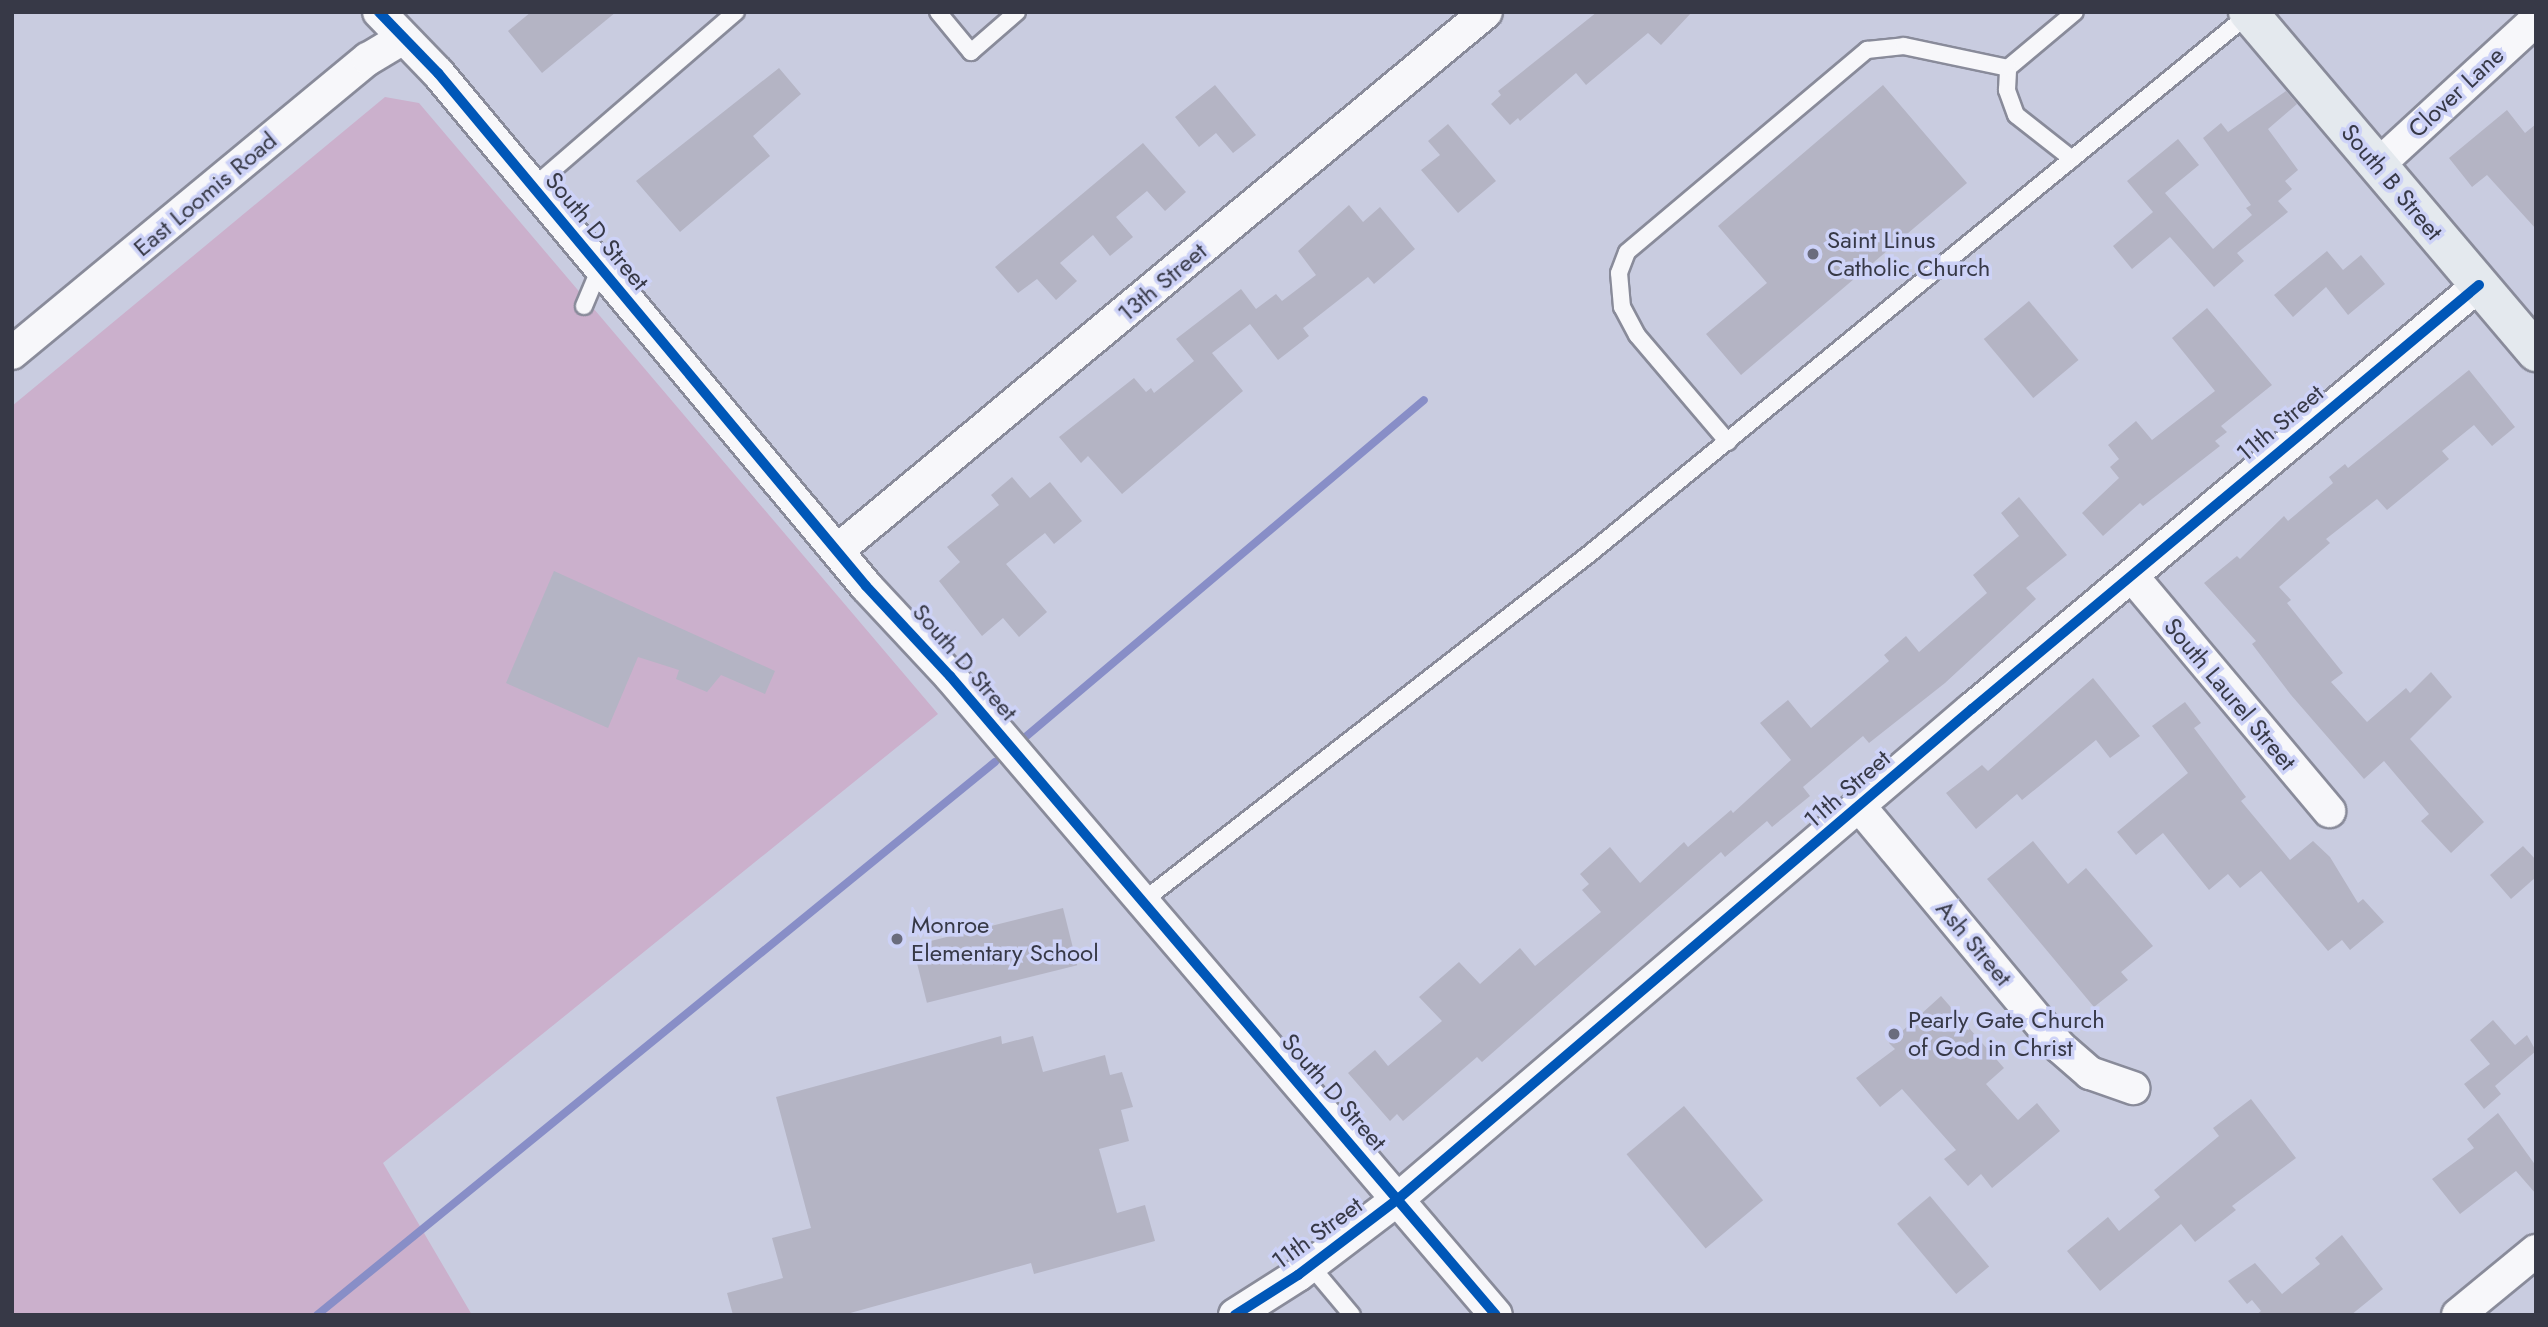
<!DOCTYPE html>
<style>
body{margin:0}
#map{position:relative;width:2548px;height:1327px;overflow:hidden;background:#c9cce0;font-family:Jost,sans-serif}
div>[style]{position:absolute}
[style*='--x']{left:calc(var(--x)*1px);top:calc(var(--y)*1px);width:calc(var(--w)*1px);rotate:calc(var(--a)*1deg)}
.green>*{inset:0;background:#cbb0cc}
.stream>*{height:8px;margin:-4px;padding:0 4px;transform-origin:4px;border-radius:4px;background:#888ec7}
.building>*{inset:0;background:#b4b4c4;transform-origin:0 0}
.roads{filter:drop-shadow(2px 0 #898b9a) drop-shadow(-2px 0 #898b9a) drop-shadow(0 2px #898b9a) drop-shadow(0 -2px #898b9a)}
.lane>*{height:16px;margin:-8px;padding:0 8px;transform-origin:8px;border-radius:8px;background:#f7f7fa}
.street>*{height:32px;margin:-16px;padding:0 16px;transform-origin:16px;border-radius:16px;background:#f7f7fa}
.secondary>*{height:38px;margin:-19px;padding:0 19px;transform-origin:19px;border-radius:19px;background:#e4e9ee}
.cycleway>*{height:10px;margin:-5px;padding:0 5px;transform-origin:5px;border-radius:5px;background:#0057b8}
.dots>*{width:19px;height:19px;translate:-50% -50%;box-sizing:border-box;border:4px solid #cdd2f7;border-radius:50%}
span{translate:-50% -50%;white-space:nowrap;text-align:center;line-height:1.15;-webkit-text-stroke:7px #cdd2f7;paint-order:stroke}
.street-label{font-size:24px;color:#373947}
.poi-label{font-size:24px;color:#373947}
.left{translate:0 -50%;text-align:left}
.frame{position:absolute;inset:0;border:14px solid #373947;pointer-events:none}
</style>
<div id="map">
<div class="green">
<i style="clip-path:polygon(385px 97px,419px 103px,938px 714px,383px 1163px,472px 1315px,12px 1315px,12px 406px)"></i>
</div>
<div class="stream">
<i style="--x:1016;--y:745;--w:534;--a:-40.22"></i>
<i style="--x:317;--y:1315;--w:875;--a:-39.2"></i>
</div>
<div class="building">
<i style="clip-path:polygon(531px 12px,616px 12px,542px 73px,508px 31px)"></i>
<i style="clip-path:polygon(1597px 12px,1692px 12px,1661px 45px,1648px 33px,1586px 85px,1576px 73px,1520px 121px,1518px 118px,1510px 125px,1491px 104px,1501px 95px,1498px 91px)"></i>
<i style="clip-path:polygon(779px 68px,801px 94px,753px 136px,770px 156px,680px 232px,636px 181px)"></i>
<i style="clip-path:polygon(1215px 85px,1256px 135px,1233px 153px,1216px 133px,1199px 147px,1175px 117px)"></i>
<i style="clip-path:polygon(1883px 85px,1967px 183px,1741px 375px,1706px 334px,1767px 283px,1718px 226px)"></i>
<i style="clip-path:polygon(2286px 91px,2297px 104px,2268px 129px,2298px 170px,2285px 181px,2292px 189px,2278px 201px,2288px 212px,2237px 253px,2244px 261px,2214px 287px,2170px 237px,2132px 269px,2113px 246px,2153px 212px,2127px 181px,2178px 139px,2199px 165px,2165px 193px,2213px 249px,2252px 215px,2246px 208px,2251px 205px,2203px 138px,2221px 123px,2228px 132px)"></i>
<i style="clip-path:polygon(2507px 110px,2525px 133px,2536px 124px,2536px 229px,2487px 175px,2472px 187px,2449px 158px)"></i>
<i style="clip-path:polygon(1448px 124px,1496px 181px,1458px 213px,1421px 170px,1440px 155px,1428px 141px)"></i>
<i style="clip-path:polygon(1143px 143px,1186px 192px,1165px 211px,1147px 191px,1116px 217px,1133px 237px,1110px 256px,1093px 235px,1060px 263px,1077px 281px,1056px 300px,1037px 279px,1018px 293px,995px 267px)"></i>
<i style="clip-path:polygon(1349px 205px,1363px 222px,1380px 207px,1415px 249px,1374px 284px,1368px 277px,1303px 328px,1309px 336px,1278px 360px,1250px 324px,1212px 353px,1243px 391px,1122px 494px,1088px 456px,1081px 463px,1059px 437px,1134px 378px,1146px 392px,1151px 388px,1154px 393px,1194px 361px,1176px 339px,1241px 289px,1256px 309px,1276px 294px,1282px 301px,1316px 275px,1298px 251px)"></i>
<i style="clip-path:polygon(2327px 251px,2343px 270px,2361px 255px,2385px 284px,2348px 315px,2326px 287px,2293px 317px,2274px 295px)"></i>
<i style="left:2029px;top:301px;width:77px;height:59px;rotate:50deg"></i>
<i style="clip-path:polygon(2207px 308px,2272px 385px,2221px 426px,2227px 432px,2215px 441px,2220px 446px,2143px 506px,2140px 503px,2103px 536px,2082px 513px,2119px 478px,2110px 467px,2119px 459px,2108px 445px,2136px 421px,2152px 440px,2215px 391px,2172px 338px)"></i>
<i style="clip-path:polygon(2469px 370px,2515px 427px,2492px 446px,2474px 425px,2442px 451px,2449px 459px,2387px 510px,2377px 499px,2326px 539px,2330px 543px,2279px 587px,2291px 600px,2287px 603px,2343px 673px,2331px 682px,2367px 722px,2406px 688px,2410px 693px,2431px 672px,2452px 697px,2410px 739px,2484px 822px,2451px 853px,2421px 821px,2429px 814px,2384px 761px,2364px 779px,2291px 695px,2252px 644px,2256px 641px,2204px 583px,2237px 556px,2240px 559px,2284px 516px,2288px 521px,2333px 483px,2329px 477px,2345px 464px,2348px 468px)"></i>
<i style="clip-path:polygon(1012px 477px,1030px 498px,1050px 482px,1082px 521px,1054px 544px,1045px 533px,1006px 564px,1047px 612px,1019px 637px,1003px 618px,982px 636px,939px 581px,960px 562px,947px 547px,999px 505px,991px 495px)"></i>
<i style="clip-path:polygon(2019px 497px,2067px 555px,2026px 588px,2036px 599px,1945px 683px,1869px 743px,1863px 736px,1803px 787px,1810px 796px,1772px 827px,1767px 821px,1725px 857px,1721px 852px,1482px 1062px,1477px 1057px,1403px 1121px,1397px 1114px,1390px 1121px,1348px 1073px,1375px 1050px,1388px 1066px,1442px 1021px,1419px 997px,1459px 962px,1480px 984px,1520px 948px,1535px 966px,1601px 912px,1582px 890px,1589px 884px,1580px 874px,1610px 847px,1640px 883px,1684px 842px,1688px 847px,1731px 810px,1733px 813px,1791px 760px,1760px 723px,1788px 700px,1811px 728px,1889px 661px,1884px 655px,1906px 636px,1919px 652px,1987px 593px,1973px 575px,2019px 536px,2001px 513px)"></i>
<i style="clip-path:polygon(554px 571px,775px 671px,765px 694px,721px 675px,707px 692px,676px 679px,679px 670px,638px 657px,608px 728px,506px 683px)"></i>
<i style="clip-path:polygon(2093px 678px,2140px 736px,2110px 758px,2096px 740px,2022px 800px,2017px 794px,1976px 829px,1946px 793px,1982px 765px,1988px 771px)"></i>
<i style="clip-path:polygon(2185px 702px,2201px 723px,2194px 728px,2246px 797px,2241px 801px,2290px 860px,2313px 841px,2330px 857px,2358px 903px,2363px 899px,2384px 922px,2350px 950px,2342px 940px,2328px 951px,2261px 871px,2240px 888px,2228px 874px,2209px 890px,2163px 833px,2136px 855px,2117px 832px,2188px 773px,2152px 726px)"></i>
<i style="clip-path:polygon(2033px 841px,2068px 884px,2086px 868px,2153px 946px,2121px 972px,2128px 980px,2094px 1007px,1987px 879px)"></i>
<i style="clip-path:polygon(2523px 846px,2536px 860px,2536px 877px,2511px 899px,2490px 875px)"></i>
<i style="left:1063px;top:908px;width:59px;height:155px;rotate:76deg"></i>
<i style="clip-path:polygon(1941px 996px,2004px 1068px,1986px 1084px,2018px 1120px,2037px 1103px,2060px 1131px,1992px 1188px,1981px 1174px,1968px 1186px,1944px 1159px,1956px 1150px,1902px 1089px,1880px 1107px,1856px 1078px,1895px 1049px,1889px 1043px)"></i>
<i style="clip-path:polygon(2493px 1020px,2515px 1045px,2527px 1035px,2536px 1051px,2495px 1086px,2501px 1094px,2484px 1109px,2464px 1084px,2490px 1064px,2470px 1040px)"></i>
<i style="clip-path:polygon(1001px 1036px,1002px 1044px,1033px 1036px,1043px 1072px,1105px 1055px,1110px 1075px,1122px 1072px,1133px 1107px,1121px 1110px,1129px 1141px,1099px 1149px,1117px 1213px,1145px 1205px,1155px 1241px,1034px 1274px,1031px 1263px,843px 1315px,733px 1315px,727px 1293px,783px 1278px,772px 1238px,811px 1228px,776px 1097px)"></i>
<i style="clip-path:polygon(2251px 1099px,2296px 1158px,2232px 1206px,2236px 1210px,2195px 1242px,2181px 1224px,2100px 1291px,2067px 1251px,2108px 1217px,2119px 1231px,2160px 1197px,2154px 1190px,2219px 1136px,2213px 1128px)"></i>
<i style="left:1684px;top:1106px;width:123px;height:75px;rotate:50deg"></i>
<i style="clip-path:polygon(2498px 1113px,2536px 1166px,2536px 1194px,2516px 1171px,2460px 1214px,2432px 1179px,2474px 1148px,2467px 1139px)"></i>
<i style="left:1930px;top:1196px;width:92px;height:43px;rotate:50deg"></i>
<i style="clip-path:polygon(2342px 1235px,2383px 1289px,2351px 1315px,2256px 1315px,2261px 1311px,2252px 1300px,2247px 1304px,2228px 1281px,2255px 1263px,2282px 1294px,2320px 1264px,2315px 1258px)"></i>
</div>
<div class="roads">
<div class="lane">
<i style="--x:938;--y:12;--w:52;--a:50.5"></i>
<i style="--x:971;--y:52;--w:61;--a:-41"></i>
<i style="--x:2072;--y:159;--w:71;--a:-141.8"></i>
<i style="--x:2016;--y:115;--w:27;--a:-110"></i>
<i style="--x:2007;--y:90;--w:22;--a:-87"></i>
<i style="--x:2008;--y:68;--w:87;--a:-39.9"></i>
<i style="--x:533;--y:187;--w:268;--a:-40.8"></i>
<i style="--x:584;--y:306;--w:41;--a:-67.2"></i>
<i style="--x:1728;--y:442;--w:140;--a:-130.4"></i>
<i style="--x:1637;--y:335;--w:32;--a:-118"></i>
<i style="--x:1622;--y:307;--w:34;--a:-95"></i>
<i style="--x:1619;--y:273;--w:22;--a:-69"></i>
<i style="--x:1627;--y:252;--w:314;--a:-40.1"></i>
<i style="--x:1867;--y:50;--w:37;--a:-6"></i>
<i style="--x:1904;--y:46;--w:106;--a:11.9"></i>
<i style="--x:1143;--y:901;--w:564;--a:-37.87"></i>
<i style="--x:1588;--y:555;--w:854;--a:-39.3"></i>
<i style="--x:1310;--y:1265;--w:65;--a:50"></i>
</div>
<div class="street">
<i style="--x:379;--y:12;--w:85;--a:46"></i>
<i style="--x:438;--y:73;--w:668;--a:50.16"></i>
<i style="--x:866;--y:586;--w:123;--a:47"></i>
<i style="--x:950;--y:676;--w:840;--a:49.49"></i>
<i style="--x:2377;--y:166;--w:216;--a:-42.6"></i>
<i style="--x:12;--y:353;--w:462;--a:-39.6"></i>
<i style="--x:368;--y:59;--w:39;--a:-31"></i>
<i style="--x:838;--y:550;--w:842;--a:-39.7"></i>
<i style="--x:2132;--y:576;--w:307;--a:50"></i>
<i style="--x:1860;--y:807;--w:312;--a:50.2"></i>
<i style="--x:2060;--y:1047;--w:40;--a:41"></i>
<i style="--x:2090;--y:1073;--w:46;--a:19.2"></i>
<i style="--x:1235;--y:1315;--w:75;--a:-32.4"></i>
<i style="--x:1298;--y:1275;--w:126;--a:-37.2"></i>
<i style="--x:1398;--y:1199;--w:755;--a:-40.49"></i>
<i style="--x:1972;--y:709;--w:661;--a:-39.91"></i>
<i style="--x:2458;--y:1315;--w:101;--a:-39.4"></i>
</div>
<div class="secondary">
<i style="--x:2248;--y:12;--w:446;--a:49.7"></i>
</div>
</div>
<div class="cycleway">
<i style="--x:379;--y:12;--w:85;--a:46"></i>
<i style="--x:438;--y:73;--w:668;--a:50.16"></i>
<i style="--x:866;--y:586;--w:123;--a:47"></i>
<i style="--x:950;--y:676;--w:840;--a:49.49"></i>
<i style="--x:1235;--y:1315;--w:75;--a:-32.4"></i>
<i style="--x:1298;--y:1275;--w:126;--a:-37.2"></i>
<i style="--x:1398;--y:1199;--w:755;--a:-40.49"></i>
<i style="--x:1972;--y:709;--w:661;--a:-39.91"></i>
</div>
<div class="dots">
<i style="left:1813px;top:254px;background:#6a6c7d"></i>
<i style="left:897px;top:939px;background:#6a6c7d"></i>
<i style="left:1894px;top:1034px;background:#6a6c7d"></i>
</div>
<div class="street-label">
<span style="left:2456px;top:92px;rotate:-43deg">Clover Lane</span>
<span style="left:2392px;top:182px;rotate:50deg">South B Street</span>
<span style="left:205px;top:194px;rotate:-40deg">East Loomis Road</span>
<span style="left:597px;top:231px;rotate:50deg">South D Street</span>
<span style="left:1162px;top:282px;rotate:-40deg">13th Street</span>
<span style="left:2280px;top:423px;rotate:-40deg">11th Street</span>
<span style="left:965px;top:662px;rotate:49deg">South D Street</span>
<span style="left:2230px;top:694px;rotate:50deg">South Laurel Street</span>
<span style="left:1847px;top:789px;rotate:-41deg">11th Street</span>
<span style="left:1974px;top:943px;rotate:50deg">Ash Street</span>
<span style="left:1334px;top:1092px;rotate:49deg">South D Street</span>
<span style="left:1317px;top:1233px;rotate:-36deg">11th Street</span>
</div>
<div class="poi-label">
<span class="left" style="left:1827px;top:254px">Saint Linus<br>Catholic Church</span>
<span class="left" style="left:911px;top:939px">Monroe<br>Elementary School</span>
<span class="left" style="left:1908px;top:1034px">Pearly Gate Church<br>of God in Christ</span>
</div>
<div class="frame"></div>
</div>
